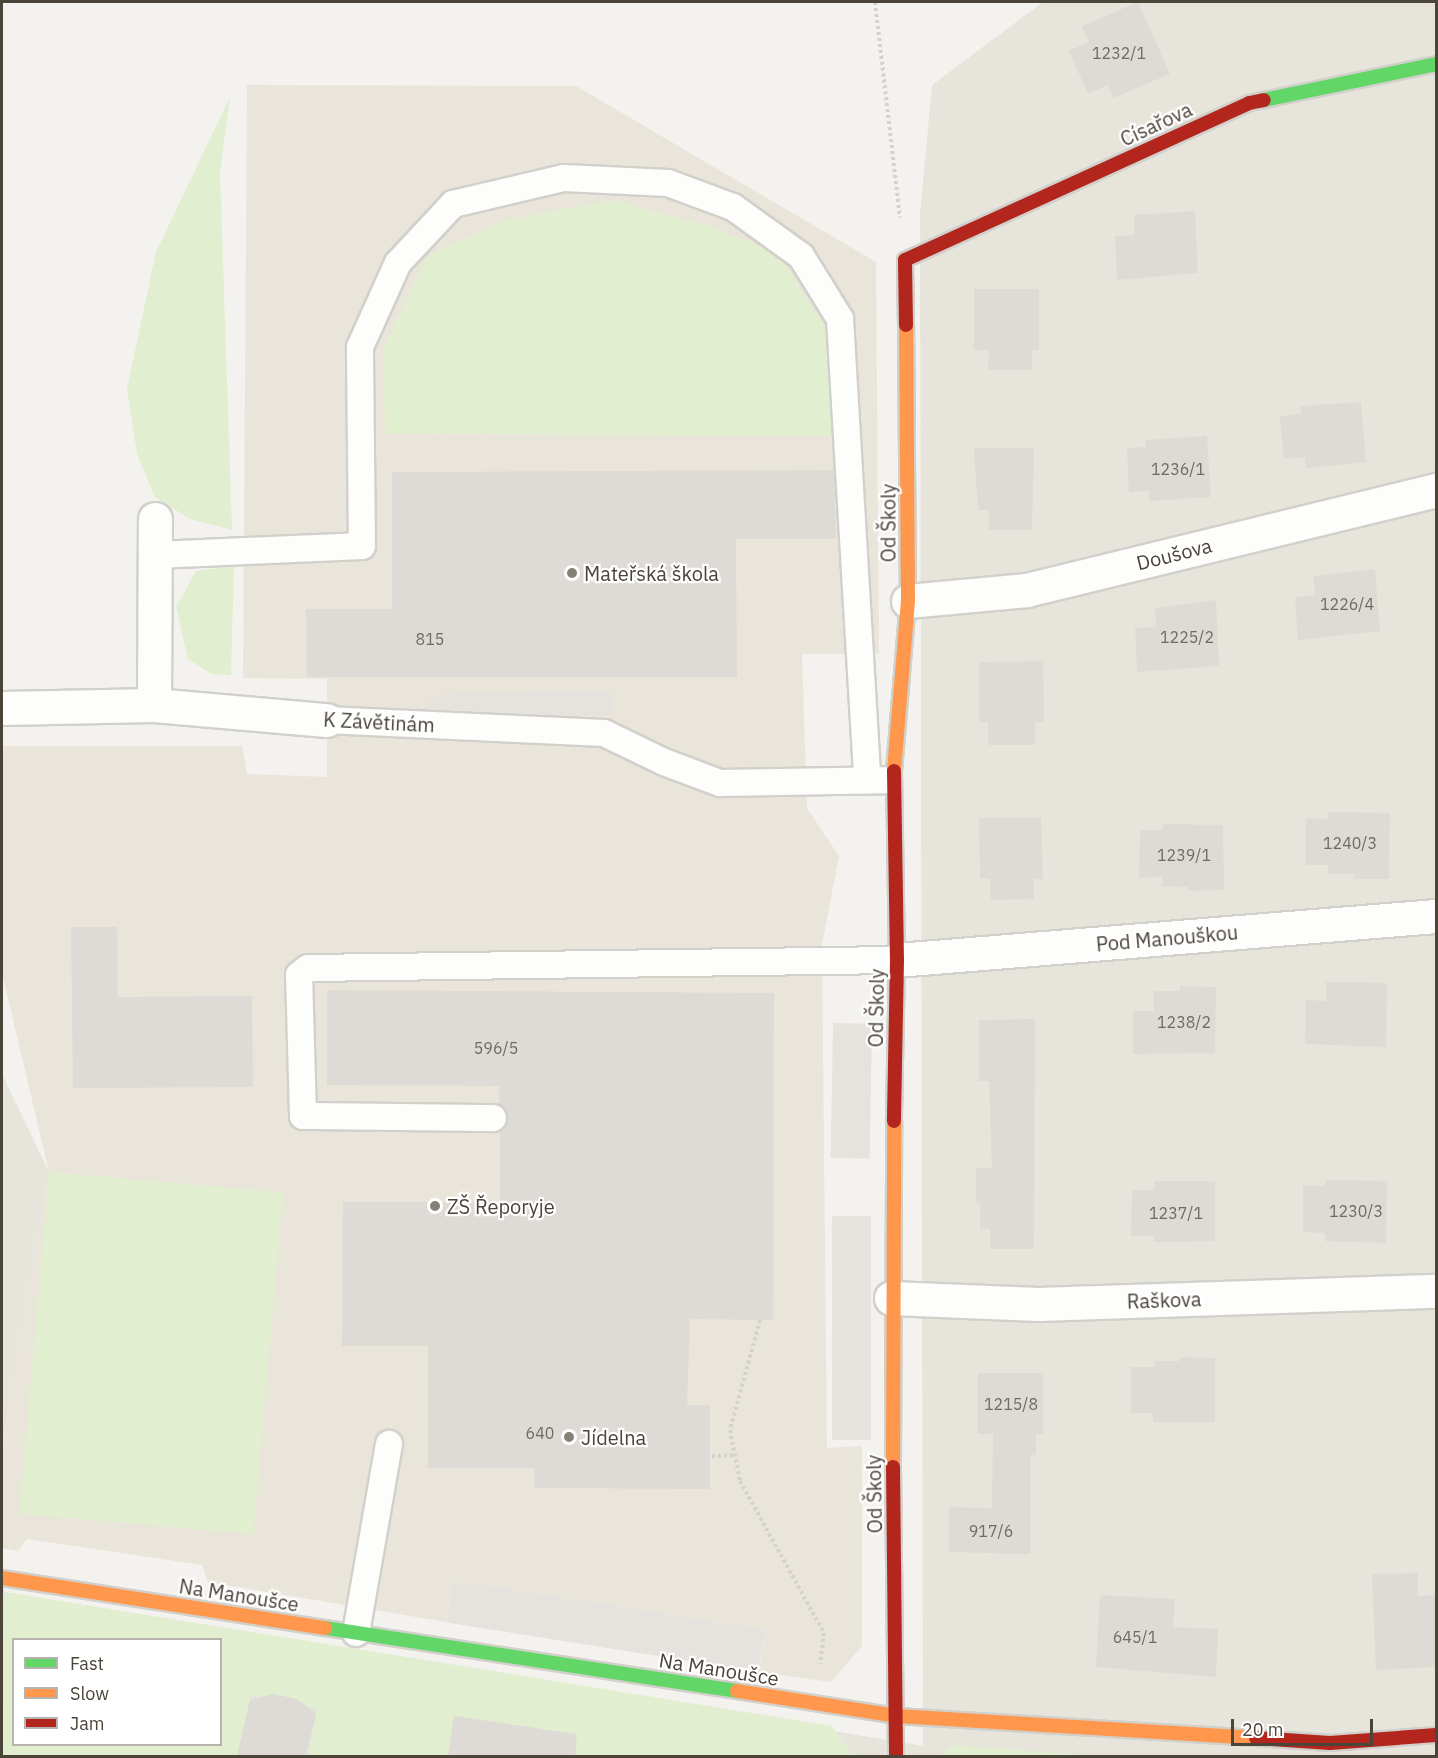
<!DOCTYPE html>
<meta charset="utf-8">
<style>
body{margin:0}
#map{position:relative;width:1438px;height:1758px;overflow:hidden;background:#f4f2ee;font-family:"IBM Plex Sans",sans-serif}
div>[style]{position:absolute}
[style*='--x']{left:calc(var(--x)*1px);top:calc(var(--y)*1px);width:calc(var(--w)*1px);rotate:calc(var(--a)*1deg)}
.residential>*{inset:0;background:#e7e4dc}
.education>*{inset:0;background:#eae5da}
.green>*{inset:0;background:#e1eecf;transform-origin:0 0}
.parking>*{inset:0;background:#e6e3df;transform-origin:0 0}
.building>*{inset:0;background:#dedbd6}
.path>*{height:4px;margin-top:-2px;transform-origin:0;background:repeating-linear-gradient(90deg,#d3d2cc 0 3px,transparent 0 6px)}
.roads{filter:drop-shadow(2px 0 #d2d0cb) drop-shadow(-2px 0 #d2d0cb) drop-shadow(0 2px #d2d0cb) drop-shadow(0 -2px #d2d0cb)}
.lane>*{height:26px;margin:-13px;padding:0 13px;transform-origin:13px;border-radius:13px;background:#fdfdfc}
.street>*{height:33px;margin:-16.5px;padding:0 16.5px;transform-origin:16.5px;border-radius:16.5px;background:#fdfdfc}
.fast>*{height:14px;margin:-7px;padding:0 7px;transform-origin:7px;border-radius:7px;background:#63d668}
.slow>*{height:14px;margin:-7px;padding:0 7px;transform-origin:7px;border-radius:7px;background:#ff974d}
.jam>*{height:14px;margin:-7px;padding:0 7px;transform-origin:7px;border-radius:7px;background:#b3261e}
.dots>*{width:16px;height:16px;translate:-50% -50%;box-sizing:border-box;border:3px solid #fff;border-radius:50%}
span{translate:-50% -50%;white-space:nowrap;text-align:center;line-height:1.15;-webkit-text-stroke:4.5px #fff;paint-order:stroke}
.number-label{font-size:16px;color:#706a61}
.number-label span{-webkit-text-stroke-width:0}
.street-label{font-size:20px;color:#4b4439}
.poi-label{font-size:20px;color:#4b4439}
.left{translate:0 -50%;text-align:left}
.frame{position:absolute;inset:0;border:3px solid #4b4439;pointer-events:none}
.legend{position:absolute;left:12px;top:1638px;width:210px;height:108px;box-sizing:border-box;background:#fff;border:2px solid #b7b4b0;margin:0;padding:8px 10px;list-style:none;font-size:18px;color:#4b4439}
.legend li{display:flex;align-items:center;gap:12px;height:30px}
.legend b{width:30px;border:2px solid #b7b4b0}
.scale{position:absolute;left:1231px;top:1719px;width:142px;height:27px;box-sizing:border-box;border:3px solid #4b4439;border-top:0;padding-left:8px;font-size:18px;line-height:21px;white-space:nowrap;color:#4b4439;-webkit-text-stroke:4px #fff;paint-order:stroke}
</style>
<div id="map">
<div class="residential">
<i style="clip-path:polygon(evenodd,1043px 2px,1436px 2px,1436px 1756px,2px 1756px,2px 1584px,5px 1592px,923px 1746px,920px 213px,932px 85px,1043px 2px,14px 1640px,220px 1640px,220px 1744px,14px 1744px,14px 1640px)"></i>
<i style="clip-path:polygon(2px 1074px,49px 1172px,2px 1449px)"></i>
</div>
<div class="education">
<i style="clip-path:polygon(247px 85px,576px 86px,876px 262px,879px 654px,802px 654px,807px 808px,839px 856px,822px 945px,827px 1448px,862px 1446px,862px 1646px,831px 1682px,759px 1672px,765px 1630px,453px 1580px,446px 1622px,208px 1582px,202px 1565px,27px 1539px,18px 1551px,2px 1548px,2px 1449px,49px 1172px,2px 973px,2px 746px,242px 746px,247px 774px,327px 777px,327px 679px,243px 678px)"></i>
</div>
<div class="green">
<i style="clip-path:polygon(230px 97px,220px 172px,232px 530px,190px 519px,155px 497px,137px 454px,127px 389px,156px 252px)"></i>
<i style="clip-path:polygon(612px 200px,713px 227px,779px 255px,831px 336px,831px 436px,385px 434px,384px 346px,427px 256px,505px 220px)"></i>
<i style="clip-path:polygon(234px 566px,231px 675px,211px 674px,188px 659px,176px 607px,196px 571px)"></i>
<i style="left:49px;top:1172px;width:235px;height:343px;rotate:5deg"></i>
<i style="clip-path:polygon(evenodd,5px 1592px,832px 1726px,853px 1756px,587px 1756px,506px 1744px,508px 1724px,454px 1716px,448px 1756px,308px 1756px,317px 1710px,273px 1694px,264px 1698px,251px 1695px,237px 1756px,2px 1756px,5px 1592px,14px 1640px,220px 1640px,220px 1744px,14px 1744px,14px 1640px)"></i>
<i style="clip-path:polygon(954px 1745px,1099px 1756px,940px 1756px)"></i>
</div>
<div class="parking">
<i style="clip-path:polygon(613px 691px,612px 715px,420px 714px,434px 694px)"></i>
<i style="left:833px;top:1023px;width:39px;height:135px;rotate:1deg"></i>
<i style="left:832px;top:1216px;width:39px;height:224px"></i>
<i style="left:453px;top:1580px;width:316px;height:43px;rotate:9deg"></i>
</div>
<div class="building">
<i style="clip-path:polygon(1138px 2px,1170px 74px,1113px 98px,1108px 85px,1088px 94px,1069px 51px,1089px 42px,1082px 26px)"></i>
<i style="clip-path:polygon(1195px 211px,1198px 273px,1117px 280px,1115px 236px,1135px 235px,1134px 215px)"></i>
<i style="clip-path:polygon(974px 289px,1039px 289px,1039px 350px,1032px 350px,1032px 370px,988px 370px,989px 350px,974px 350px)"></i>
<i style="clip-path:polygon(1361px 402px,1366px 462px,1306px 468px,1305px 457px,1284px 459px,1280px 416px,1301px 414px,1300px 406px)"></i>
<i style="clip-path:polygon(1207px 436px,1211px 497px,1149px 501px,1149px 491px,1129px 492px,1127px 448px,1146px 447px,1146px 440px)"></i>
<i style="clip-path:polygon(974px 448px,1034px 448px,1032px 530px,989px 530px,989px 510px,978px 510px)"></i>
<i style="clip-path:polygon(834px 470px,836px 539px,736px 539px,737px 677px,307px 677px,306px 609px,392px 609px,392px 472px)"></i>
<i style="clip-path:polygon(1375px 569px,1380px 631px,1298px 640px,1295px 597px,1315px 595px,1313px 576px)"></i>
<i style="clip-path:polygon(1216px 600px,1219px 666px,1137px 672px,1135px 628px,1156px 627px,1155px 608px)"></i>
<i style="clip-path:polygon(1043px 661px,1044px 722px,1035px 722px,1035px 745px,988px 745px,988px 722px,979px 722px,979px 662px)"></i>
<i style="clip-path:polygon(1328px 812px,1390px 813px,1389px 879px,1354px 879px,1354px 874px,1328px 874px,1328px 865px,1306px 865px,1306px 818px,1328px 819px)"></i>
<i style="clip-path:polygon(979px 818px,1041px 818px,1043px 879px,1034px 879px,1034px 899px,991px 900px,990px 879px,980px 878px)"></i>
<i style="clip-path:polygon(1162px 824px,1223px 825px,1224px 890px,1188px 891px,1188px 887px,1162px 886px,1162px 877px,1139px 878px,1140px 830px,1162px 830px)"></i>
<i style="clip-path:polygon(71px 927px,117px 927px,118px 997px,252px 996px,253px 1087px,73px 1088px)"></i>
<i style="clip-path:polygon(1326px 982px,1387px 983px,1386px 1047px,1305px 1044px,1306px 1000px,1326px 1001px)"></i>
<i style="clip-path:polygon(1180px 986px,1216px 987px,1215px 1053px,1133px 1054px,1133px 1011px,1154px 1011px,1154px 991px,1180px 991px)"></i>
<i style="clip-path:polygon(327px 990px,774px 993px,773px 1320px,690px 1319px,687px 1405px,710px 1405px,710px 1489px,535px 1488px,534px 1468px,428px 1468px,428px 1346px,342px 1346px,343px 1202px,500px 1202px,500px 1131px,508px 1118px,499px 1105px,499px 1086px,327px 1085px)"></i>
<i style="clip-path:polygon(1035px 1019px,1034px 1249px,990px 1249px,990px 1229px,980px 1229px,980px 1204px,976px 1203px,976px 1168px,992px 1168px,989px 1081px,979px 1081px,979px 1020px)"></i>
<i style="clip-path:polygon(1326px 1180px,1387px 1181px,1386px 1243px,1325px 1241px,1325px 1233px,1303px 1232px,1303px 1186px,1325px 1186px)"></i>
<i style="clip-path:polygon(1154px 1181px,1215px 1181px,1215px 1241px,1154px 1242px,1154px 1236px,1131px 1236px,1132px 1190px,1154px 1190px)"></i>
<i style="clip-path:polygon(1180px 1357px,1215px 1358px,1215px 1422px,1153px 1422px,1153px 1413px,1131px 1413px,1131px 1367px,1154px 1367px,1154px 1361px,1180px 1361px)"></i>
<i style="clip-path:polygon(978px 1373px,1043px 1373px,1043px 1434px,1036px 1434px,1036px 1455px,1030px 1455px,1030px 1554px,949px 1552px,949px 1507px,992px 1508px,993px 1434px,978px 1434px)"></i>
<i style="clip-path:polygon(1418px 1573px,1417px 1596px,1437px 1595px,1437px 1667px,1376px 1670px,1372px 1574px)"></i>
<i style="clip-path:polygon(1100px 1595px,1175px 1599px,1173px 1627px,1218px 1629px,1216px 1677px,1096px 1667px)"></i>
<i style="clip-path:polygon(273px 1694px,297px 1699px,316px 1713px,306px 1756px,237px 1756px,250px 1700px)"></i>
<i style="clip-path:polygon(454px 1716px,577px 1734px,575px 1756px,448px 1756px)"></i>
</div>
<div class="path">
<i style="--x:875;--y:2;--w:217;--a:83.4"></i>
<i style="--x:760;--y:1320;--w:114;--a:105.3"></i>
<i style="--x:730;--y:1430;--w:52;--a:78.9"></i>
<i style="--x:740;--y:1481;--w:174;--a:61.1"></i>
<i style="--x:824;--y:1633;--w:31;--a:97"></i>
<i style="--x:712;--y:1456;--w:23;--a:-2"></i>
</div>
<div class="roads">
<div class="lane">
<i style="--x:156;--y:555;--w:206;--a:-2.5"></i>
<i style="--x:362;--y:546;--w:199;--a:-90.6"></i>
<i style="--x:360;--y:347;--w:92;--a:-65.7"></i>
<i style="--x:398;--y:263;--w:81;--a:-47"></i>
<i style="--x:453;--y:204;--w:114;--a:-13.2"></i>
<i style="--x:564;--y:178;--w:104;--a:2.8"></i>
<i style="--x:668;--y:183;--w:69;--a:20.3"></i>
<i style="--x:733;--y:207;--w:84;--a:35.8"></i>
<i style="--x:801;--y:256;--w:74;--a:58.2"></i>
<i style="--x:840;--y:319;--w:462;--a:86.6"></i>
<i style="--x:326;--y:720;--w:278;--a:2.7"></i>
<i style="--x:604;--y:733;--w:67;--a:25.8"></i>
<i style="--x:664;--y:762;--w:60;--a:20.6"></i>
<i style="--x:720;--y:783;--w:164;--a:-1"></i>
<i style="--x:493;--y:1118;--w:190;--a:-179.4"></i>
<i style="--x:303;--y:1116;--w:141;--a:-91.6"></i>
<i style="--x:299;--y:975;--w:11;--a:-38"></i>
<i style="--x:308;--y:968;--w:589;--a:-0.78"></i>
<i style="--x:356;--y:1633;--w:192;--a:-80.1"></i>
</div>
<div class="street">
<i style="--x:908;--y:601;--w:119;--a:-5.3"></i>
<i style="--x:1026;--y:590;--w:422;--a:-13.7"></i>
<i style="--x:154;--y:705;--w:186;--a:-89.7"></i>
<i style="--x:2;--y:708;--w:152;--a:-1.1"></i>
<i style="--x:154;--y:705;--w:173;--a:5"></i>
<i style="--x:897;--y:960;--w:541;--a:-4.67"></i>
<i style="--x:891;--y:1298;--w:147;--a:2.3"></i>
<i style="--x:1038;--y:1304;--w:398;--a:-1.9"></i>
</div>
<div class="fast">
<i style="--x:1264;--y:100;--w:176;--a:-11.8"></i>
<i style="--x:325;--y:1628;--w:417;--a:8.7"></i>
</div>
<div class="slow">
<i style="--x:894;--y:771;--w:171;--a:-85.3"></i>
<i style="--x:908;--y:601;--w:276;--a:-90.4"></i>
<i style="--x:893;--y:1467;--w:346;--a:-89.8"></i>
<i style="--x:2;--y:1578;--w:327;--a:8.8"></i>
<i style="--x:737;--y:1691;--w:162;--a:8.9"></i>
<i style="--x:897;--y:1716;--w:360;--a:3.5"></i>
</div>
<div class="jam">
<i style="--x:906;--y:325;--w:65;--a:-90.9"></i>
<i style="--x:905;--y:260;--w:378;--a:-24.5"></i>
<i style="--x:1249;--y:103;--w:15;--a:-11"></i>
<i style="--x:894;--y:771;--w:189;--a:89.1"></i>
<i style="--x:897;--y:960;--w:161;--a:91.1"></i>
<i style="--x:893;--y:1467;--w:289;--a:89.4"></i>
<i style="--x:1256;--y:1738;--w:74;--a:3.9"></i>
<i style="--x:1330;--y:1743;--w:106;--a:-4.3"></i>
</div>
</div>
<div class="dots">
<i style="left:572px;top:573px;background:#868178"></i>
<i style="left:435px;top:1206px;background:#868178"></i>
<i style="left:569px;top:1437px;background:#868178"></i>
</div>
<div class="number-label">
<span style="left:1119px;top:53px">1232/1</span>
<span style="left:1178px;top:469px">1236/1</span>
<span style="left:1347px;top:604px">1226/4</span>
<span style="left:1187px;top:637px">1225/2</span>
<span style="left:430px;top:639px">815</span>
<span style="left:1350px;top:843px">1240/3</span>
<span style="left:1184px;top:855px">1239/1</span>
<span style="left:1184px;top:1022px">1238/2</span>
<span style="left:496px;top:1048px">596/5</span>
<span style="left:1356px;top:1211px">1230/3</span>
<span style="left:1176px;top:1213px">1237/1</span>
<span style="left:1011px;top:1404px">1215/8</span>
<span style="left:540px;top:1433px">640</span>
<span style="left:991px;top:1531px">917/6</span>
<span style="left:1135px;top:1637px">645/1</span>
</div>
<div class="street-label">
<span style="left:1156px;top:124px;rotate:-25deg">Císařova</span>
<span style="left:888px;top:523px;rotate:-90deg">Od Školy</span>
<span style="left:1174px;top:554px;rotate:-14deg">Doušova</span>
<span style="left:379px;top:722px;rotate:3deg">K Závětinám</span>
<span style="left:1167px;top:938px;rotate:-5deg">Pod Manouškou</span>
<span style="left:876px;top:1008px;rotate:-89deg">Od Školy</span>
<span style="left:1164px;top:1300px;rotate:-2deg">Raškova</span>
<span style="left:874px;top:1494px;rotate:-91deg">Od Školy</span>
<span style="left:239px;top:1595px;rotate:9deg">Na Manoušce</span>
<span style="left:719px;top:1669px;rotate:9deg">Na Manoušce</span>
</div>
<div class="poi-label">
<span class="left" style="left:584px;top:573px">Mateřská škola</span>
<span class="left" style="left:447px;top:1206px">ZŠ Řeporyje</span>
<span class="left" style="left:581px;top:1437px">Jídelna</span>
</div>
<div class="frame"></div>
<ul class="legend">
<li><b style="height:8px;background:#63d668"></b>Fast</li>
<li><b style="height:8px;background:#ff974d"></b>Slow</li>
<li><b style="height:8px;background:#b3261e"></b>Jam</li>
</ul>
<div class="scale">20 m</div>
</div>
